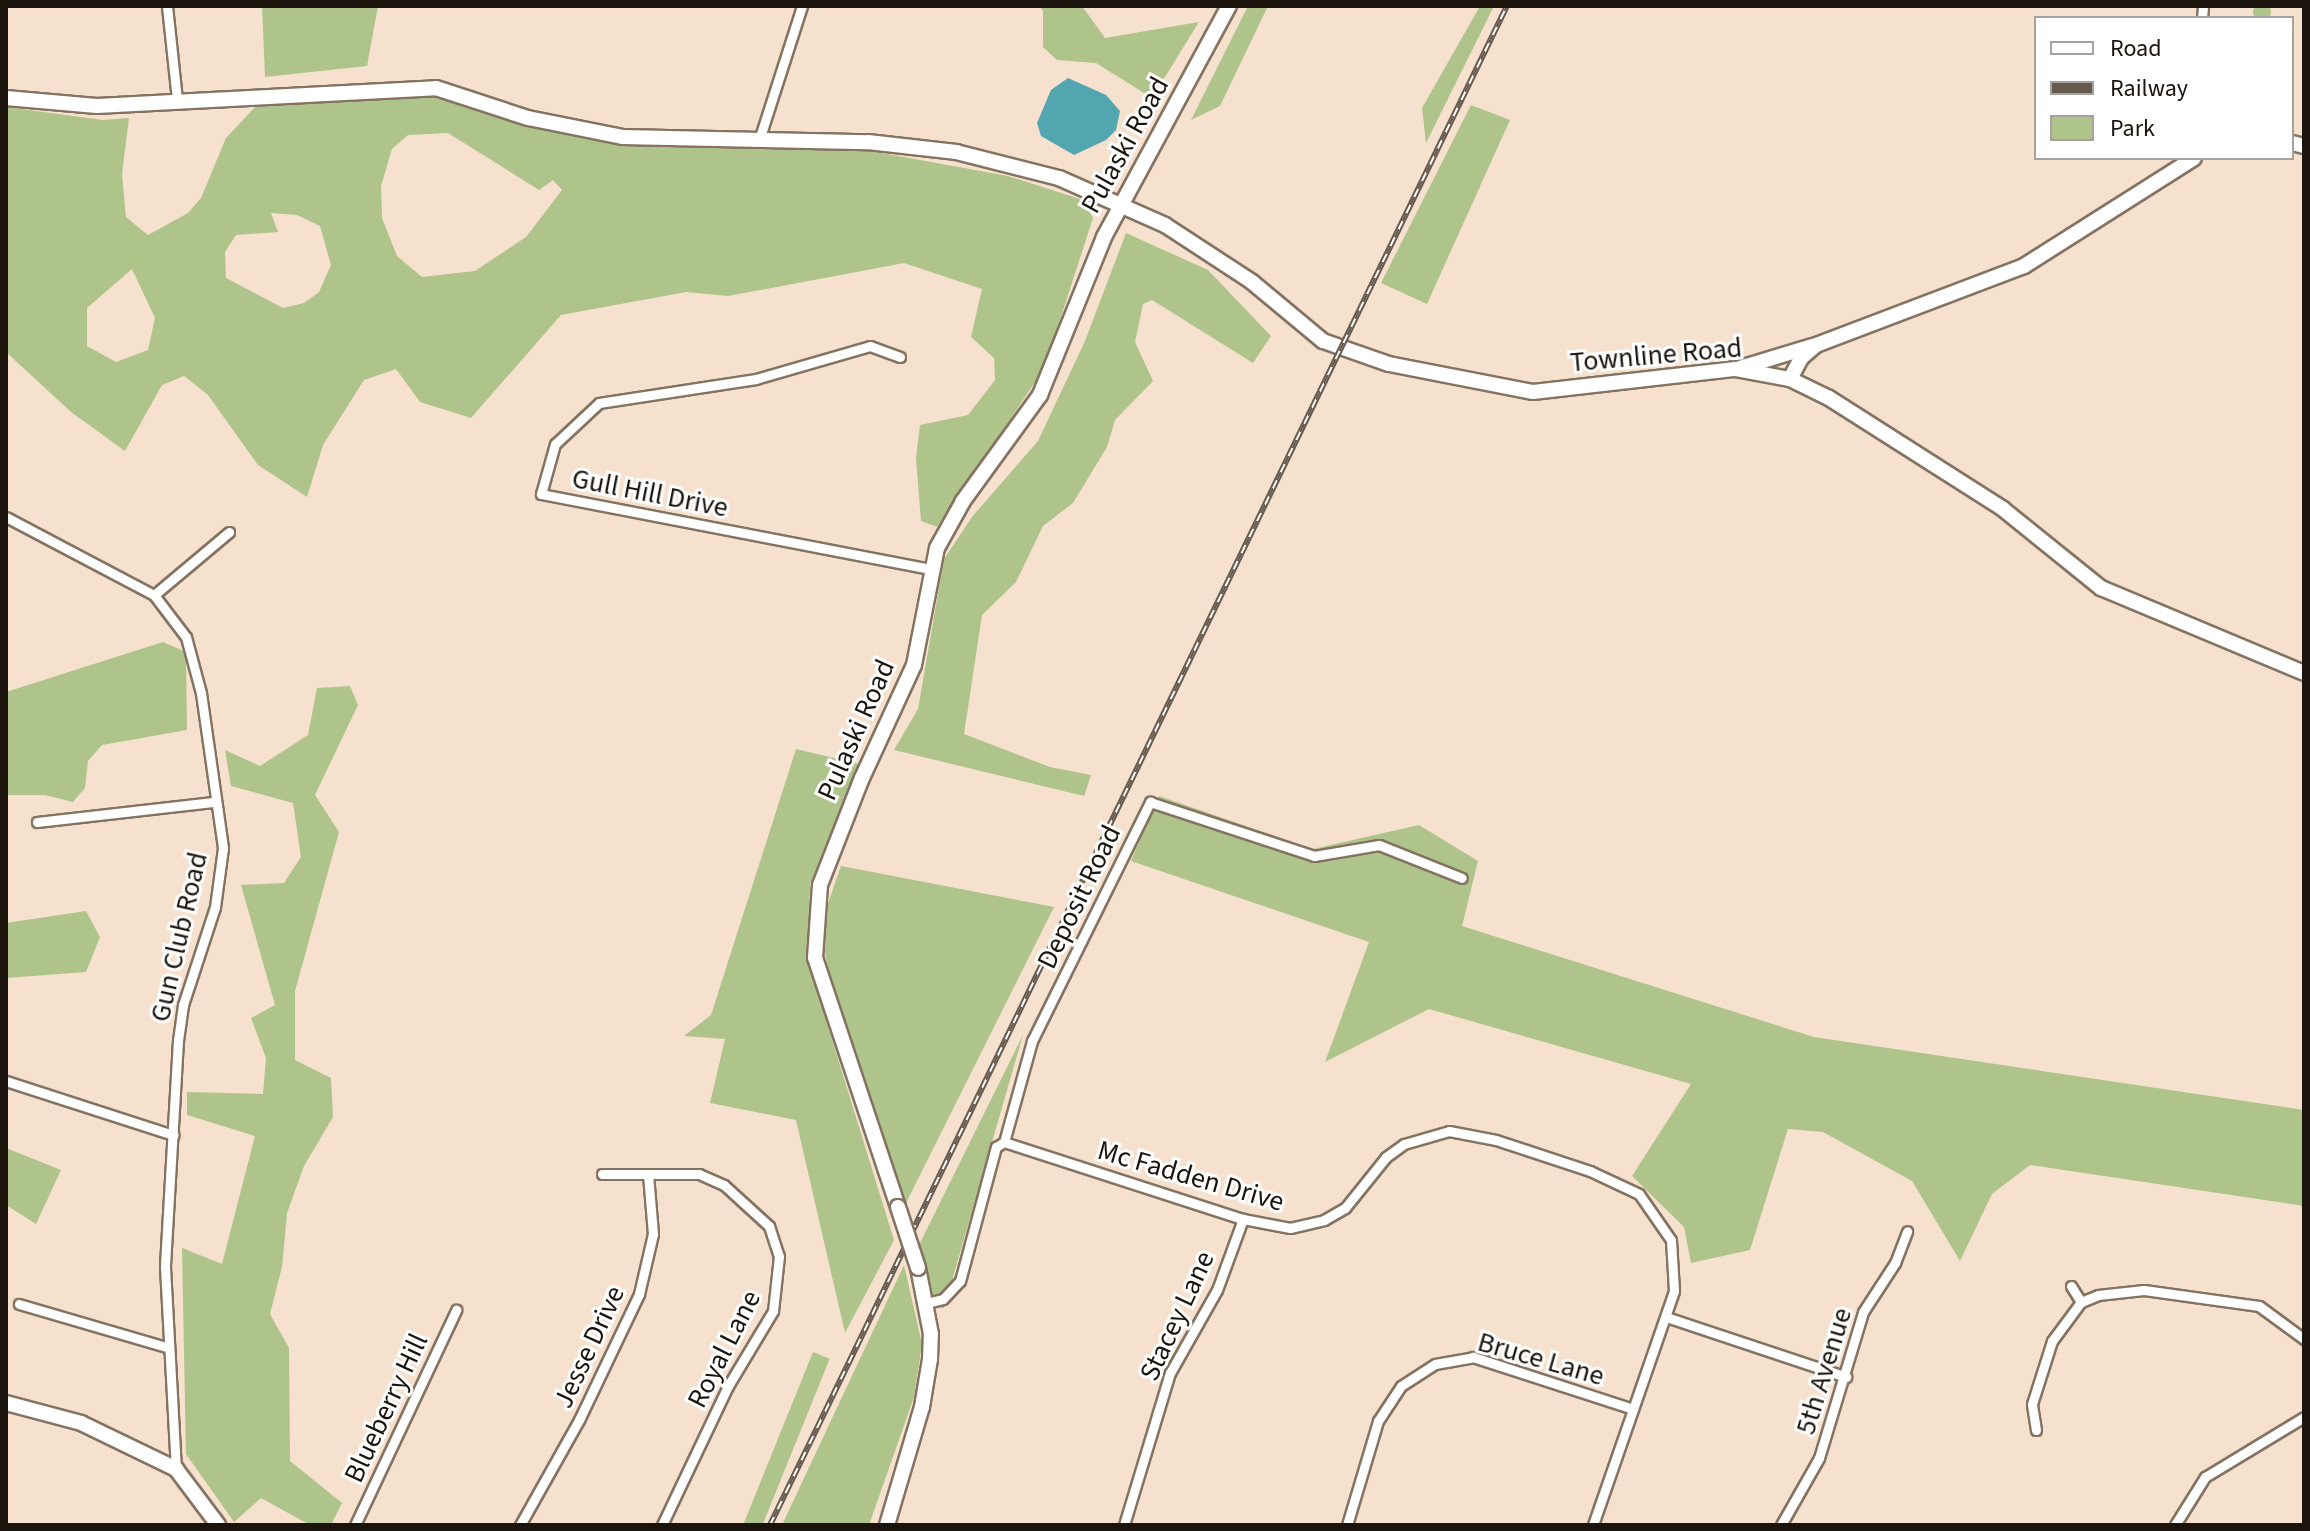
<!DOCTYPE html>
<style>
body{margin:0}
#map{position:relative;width:2310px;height:1531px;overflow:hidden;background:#f6e1ce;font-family:"Source Sans 3",sans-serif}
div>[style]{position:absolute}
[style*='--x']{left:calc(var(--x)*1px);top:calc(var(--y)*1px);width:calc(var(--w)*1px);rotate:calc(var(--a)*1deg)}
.green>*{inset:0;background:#aec48b;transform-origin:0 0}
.round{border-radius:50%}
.water>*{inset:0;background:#51a6b0}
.roads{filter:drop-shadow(2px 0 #857362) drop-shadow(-2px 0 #857362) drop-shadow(0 2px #857362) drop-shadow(0 -2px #857362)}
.street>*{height:9px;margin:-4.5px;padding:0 4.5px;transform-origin:4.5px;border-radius:4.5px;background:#fff}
.secondary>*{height:14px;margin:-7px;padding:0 7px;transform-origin:7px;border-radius:7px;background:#fff}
.rail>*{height:6px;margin-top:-3px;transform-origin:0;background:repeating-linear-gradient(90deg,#fff 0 9px,#665a4f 0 18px);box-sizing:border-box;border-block:2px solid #665a4f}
.bridges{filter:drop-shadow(2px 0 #857362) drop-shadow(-2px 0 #857362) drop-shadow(0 2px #857362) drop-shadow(0 -2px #857362)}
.secondary-bridge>*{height:14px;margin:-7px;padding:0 7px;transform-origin:7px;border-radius:7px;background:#fff}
span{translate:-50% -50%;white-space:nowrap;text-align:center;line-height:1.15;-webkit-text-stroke:6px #fff;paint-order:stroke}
.street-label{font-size:28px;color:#1b140d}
.frame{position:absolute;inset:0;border:8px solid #1b140d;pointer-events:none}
.legend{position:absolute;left:2034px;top:16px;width:260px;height:144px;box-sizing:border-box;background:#fff;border:2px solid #a4a19e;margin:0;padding:10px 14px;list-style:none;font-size:24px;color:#1b140d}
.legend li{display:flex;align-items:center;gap:16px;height:40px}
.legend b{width:40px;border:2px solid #a4a19e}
</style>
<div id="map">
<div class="green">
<i class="round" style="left:2253px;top:3px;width:18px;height:18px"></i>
<i style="clip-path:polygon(262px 6px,378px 6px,367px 66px,265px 77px)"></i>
<i style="clip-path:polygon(1038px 6px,1082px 6px,1105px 38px,1199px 22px,1152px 98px,1096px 63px,1057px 60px,1043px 47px,1043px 10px)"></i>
<i style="clip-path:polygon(1248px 6px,1268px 6px,1220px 106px,1191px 120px)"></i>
<i style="clip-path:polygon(1480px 6px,1494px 6px,1426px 143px,1422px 108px)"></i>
<i style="clip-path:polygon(evenodd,439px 95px,599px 138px,865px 150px,1008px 176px,1083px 200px,1093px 218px,1044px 369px,937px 527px,921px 521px,916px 458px,920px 425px,968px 415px,995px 380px,994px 358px,971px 337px,982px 289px,904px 263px,728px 296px,686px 292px,561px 315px,471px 418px,420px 402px,396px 369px,364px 380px,323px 445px,307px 497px,258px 465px,208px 395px,184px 376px,162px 385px,125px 451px,71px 412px,6px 352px,6px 107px,103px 120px,129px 118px,122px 174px,126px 217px,148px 235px,188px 213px,201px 198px,226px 138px,256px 106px,439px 95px,448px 133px,539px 190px,553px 180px,562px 190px,526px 237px,475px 271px,422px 277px,397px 256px,382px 218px,381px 186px,392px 149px,408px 135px,448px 133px,439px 95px,271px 213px,297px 215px,320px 226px,331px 265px,319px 292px,304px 303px,283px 308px,226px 278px,225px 252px,236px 235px,278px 232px,271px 213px,439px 95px,132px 269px,155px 318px,148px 350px,116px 362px,87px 346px,87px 308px,132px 269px)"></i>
<i style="clip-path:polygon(1471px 105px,1510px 120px,1427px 304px,1381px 283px)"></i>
<i style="clip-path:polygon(1126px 233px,1208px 270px,1271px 336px,1253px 363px,1152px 300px,1143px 304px,1135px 342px,1153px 381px,1115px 420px,1107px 447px,1073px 503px,1043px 526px,1016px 582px,982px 615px,964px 734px,1050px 767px,1091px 775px,1084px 796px,894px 750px,918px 709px,944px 559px,972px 517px,1038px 441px,1085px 341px)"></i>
<i style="clip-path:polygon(163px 642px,186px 652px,187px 730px,102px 745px,88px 761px,85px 788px,73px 802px,45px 795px,6px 795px,6px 692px)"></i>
<i style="clip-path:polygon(350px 686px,358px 705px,315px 795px,339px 832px,295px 991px,295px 1060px,331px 1078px,333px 1117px,304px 1166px,287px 1213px,282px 1267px,270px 1314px,289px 1348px,290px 1461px,342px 1503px,331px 1525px,310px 1525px,261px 1498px,234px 1522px,186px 1454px,182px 1248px,222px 1264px,255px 1136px,187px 1115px,187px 1092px,263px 1094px,266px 1058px,251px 1018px,275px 1005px,241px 885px,284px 883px,301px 857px,293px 803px,231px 786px,225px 750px,260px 766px,308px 735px,317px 688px)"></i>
<i style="clip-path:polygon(796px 749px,859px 764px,810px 884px,808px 962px,894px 1240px,845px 1333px,796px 1120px,710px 1103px,725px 1039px,684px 1036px,711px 1015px)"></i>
<i style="clip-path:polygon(1159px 796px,1313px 849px,1419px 825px,1478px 861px,1462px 926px,1814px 1037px,2304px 1110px,2304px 1206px,2030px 1165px,1992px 1194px,1960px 1261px,1912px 1181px,1823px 1132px,1788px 1129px,1750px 1250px,1691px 1263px,1684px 1227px,1632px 1176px,1691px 1084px,1429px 1009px,1325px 1062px,1369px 942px,1131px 861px)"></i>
<i style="clip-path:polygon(841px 866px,1054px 907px,906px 1203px,834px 1001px,824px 946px,826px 909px)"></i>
<i style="clip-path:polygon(86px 911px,100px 937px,86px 972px,6px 978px,6px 923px)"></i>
<i style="clip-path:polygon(1023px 1035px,944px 1308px,934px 1307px,919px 1245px)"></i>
<i style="clip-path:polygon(6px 1148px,61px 1170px,36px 1224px,6px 1205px)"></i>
<i style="clip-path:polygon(904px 1265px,922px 1344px,914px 1397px,869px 1525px,782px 1525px)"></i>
<i style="left:813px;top:1352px;width:18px;height:192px;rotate:22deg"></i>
</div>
<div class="water">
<i style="clip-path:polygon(1068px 78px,1106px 95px,1120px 111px,1116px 130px,1106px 140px,1074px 155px,1041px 136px,1037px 123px,1051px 90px)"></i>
</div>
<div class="roads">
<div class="street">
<i style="--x:167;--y:6;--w:95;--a:83.9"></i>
<i style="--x:2202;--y:18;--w:12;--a:-85"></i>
<i style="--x:759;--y:140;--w:141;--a:-72.2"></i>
<i style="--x:900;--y:357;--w:32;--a:-160"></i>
<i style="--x:870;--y:346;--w:119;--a:163.9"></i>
<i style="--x:756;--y:379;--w:159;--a:171.3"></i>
<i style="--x:599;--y:403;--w:60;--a:137"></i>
<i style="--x:555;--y:444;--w:52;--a:105.6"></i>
<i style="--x:541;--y:494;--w:396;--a:10.9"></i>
<i style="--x:6;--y:517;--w:167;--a:27.8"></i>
<i style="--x:154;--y:595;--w:53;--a:52.7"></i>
<i style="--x:186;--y:637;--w:58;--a:75"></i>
<i style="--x:201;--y:693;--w:157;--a:81.9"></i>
<i style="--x:223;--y:848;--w:60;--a:97.7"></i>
<i style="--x:215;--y:907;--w:103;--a:108.1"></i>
<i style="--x:183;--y:1005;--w:35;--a:98"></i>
<i style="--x:178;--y:1040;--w:227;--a:93.3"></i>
<i style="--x:165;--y:1267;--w:202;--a:86.9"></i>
<i style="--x:154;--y:595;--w:98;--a:-40"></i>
<i style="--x:37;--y:822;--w:177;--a:-6.5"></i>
<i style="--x:6;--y:1081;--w:176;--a:17.9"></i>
<i style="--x:1004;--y:1142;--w:251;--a:17.9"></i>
<i style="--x:1243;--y:1219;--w:48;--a:10.8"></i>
<i style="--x:1290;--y:1228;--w:35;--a:-13"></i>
<i style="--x:1324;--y:1220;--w:24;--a:-30"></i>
<i style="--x:1345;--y:1208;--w:65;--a:-51.2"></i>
<i style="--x:1386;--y:1157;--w:22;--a:-36"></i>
<i style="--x:1404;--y:1144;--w:47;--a:-16.1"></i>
<i style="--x:1449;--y:1131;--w:48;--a:10.8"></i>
<i style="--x:1496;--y:1140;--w:99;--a:18.3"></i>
<i style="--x:1590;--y:1171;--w:54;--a:25.1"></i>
<i style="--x:1639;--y:1194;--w:56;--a:55.2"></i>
<i style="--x:1671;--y:1240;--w:51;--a:86.6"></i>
<i style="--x:1674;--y:1291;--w:248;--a:109.1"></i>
<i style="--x:602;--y:1174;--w:97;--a:0"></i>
<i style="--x:699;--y:1174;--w:27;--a:24"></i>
<i style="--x:724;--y:1185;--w:61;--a:42.3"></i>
<i style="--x:769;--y:1226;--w:32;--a:72"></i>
<i style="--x:779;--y:1256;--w:55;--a:96.2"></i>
<i style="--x:773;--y:1311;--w:87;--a:121"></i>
<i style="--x:728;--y:1386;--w:154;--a:115.4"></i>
<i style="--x:2071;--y:1286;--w:19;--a:58"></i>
<i style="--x:926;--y:1303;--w:17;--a:-13"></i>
<i style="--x:943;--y:1299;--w:25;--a:-47"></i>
<i style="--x:960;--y:1281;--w:139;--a:-75"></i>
<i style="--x:996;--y:1147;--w:9;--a:-32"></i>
<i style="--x:1004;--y:1142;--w:105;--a:-74.5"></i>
<i style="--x:1032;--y:1041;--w:267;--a:-63.7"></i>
<i style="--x:1150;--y:802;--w:173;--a:18.2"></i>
<i style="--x:1314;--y:856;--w:66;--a:-9.6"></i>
<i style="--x:1379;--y:845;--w:89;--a:21.7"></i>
<i style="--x:19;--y:1304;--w:156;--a:16.3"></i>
<i style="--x:1666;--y:1317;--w:190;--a:18.4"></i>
<i style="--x:2036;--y:1430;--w:26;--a:-99"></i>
<i style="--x:2032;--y:1404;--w:66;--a:-72.4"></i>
<i style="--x:2052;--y:1341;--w:49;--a:-53.4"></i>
<i style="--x:2081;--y:1302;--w:18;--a:-22"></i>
<i style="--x:2098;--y:1295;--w:46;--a:-6.2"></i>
<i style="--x:2144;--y:1290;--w:116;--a:7.9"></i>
<i style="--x:2259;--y:1306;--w:56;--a:36.3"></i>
<i style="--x:355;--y:1525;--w:238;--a:-64.8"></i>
<i style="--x:520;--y:1525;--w:120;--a:-60.7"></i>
<i style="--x:579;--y:1420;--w:140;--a:-64.5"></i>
<i style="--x:639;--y:1294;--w:62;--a:-76.9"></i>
<i style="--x:653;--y:1234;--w:60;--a:-94.8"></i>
<i style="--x:1124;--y:1525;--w:159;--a:-73.2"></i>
<i style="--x:1170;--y:1373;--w:95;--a:-60.5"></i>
<i style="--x:1217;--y:1290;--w:76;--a:-69.9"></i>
<i style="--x:1347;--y:1525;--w:109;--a:-73.4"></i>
<i style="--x:1378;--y:1421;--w:42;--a:-56.7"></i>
<i style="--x:1401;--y:1386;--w:40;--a:-32.9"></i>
<i style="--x:1435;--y:1364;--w:39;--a:-10"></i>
<i style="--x:1473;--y:1357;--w:168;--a:18"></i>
<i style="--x:1781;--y:1525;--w:77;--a:-60.4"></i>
<i style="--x:1819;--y:1458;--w:152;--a:-73.2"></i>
<i style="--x:1863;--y:1312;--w:59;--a:-56.9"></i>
<i style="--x:1895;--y:1263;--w:34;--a:-69"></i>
<i style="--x:2175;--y:1525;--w:57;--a:-58"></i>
<i style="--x:2205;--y:1477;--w:116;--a:-31.2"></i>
</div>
<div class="secondary">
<i style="--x:6;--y:98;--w:91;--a:5"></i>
<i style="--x:97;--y:106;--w:339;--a:-3"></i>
<i style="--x:436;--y:88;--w:97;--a:18.1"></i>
<i style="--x:528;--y:118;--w:96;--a:11.4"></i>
<i style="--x:622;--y:137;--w:246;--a:1.2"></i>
<i style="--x:868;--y:142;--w:89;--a:6.5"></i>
<i style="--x:956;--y:152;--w:106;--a:14.2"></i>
<i style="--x:1059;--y:178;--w:116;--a:23.9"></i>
<i style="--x:1165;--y:225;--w:104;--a:33.2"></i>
<i style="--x:1252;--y:282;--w:92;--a:39.7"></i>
<i style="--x:1323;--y:341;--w:70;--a:19.2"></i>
<i style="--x:1389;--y:364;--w:147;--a:11"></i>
<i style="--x:1533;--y:392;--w:204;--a:-6.5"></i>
<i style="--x:1736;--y:369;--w:55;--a:10.5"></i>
<i style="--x:1790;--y:379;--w:43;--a:26"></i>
<i style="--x:1829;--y:398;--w:206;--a:32.5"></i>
<i style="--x:2003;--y:509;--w:126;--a:38.9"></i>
<i style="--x:2101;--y:588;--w:220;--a:22.7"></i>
<i style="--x:2292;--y:143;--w:12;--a:14"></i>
<i style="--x:1740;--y:368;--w:75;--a:-17"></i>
<i style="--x:1790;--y:379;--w:24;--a:-62"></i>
<i style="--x:1801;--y:358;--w:20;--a:-41"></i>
<i style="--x:1816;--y:345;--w:222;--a:-20.8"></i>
<i style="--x:2024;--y:266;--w:201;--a:-32.4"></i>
<i style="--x:898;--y:1207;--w:262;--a:-108.4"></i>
<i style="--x:815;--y:958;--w:73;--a:-86.1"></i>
<i style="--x:820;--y:885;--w:115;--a:-68.6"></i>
<i style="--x:862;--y:778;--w:124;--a:-65.3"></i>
<i style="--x:914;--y:665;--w:119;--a:-78.9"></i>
<i style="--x:937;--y:548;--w:54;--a:-61"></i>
<i style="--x:963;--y:501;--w:131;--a:-54"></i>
<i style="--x:1040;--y:395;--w:170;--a:-67.9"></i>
<i style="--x:1104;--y:237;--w:263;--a:-61.6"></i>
<i style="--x:6;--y:1403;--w:78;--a:14.9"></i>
<i style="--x:81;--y:1423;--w:106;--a:25.8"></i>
<i style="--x:176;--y:1469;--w:70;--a:53.1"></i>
<i style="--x:887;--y:1525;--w:123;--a:-73.5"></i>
<i style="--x:922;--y:1407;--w:49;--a:-80.5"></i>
<i style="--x:930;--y:1359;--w:25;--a:-88"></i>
<i style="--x:931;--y:1334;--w:67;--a:-101.1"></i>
</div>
</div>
<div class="rail">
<i style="--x:770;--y:1525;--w:1688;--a:-64.12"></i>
</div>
<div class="bridges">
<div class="secondary-bridge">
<i style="--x:898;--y:1207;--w:64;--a:71.8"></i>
</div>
</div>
<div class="street-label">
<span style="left:1125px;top:145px;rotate:-61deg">Pulaski Road</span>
<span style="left:1656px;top:355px;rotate:-5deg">Townline Road</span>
<span style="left:650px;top:493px;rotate:11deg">Gull Hill Drive</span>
<span style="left:856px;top:730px;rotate:-66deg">Pulaski Road</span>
<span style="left:1079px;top:897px;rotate:-64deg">Deposit Road</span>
<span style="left:179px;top:937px;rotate:-77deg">Gun Club Road</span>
<span style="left:1191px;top:1176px;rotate:16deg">Mc Fadden Drive</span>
<span style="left:1177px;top:1316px;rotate:-65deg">Stacey Lane</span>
<span style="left:589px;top:1347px;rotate:-65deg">Jesse Drive</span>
<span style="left:724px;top:1349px;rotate:-63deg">Royal Lane</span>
<span style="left:1541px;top:1359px;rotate:16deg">Bruce Lane</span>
<span style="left:1824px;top:1371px;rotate:-73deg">5th Avenue</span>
<span style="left:386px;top:1408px;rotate:-65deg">Blueberry Hill</span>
</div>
<div class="frame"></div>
<ul class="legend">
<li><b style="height:10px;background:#fff"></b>Road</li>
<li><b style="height:10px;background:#665a4f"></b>Railway</li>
<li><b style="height:22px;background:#aec48b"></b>Park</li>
</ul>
</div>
